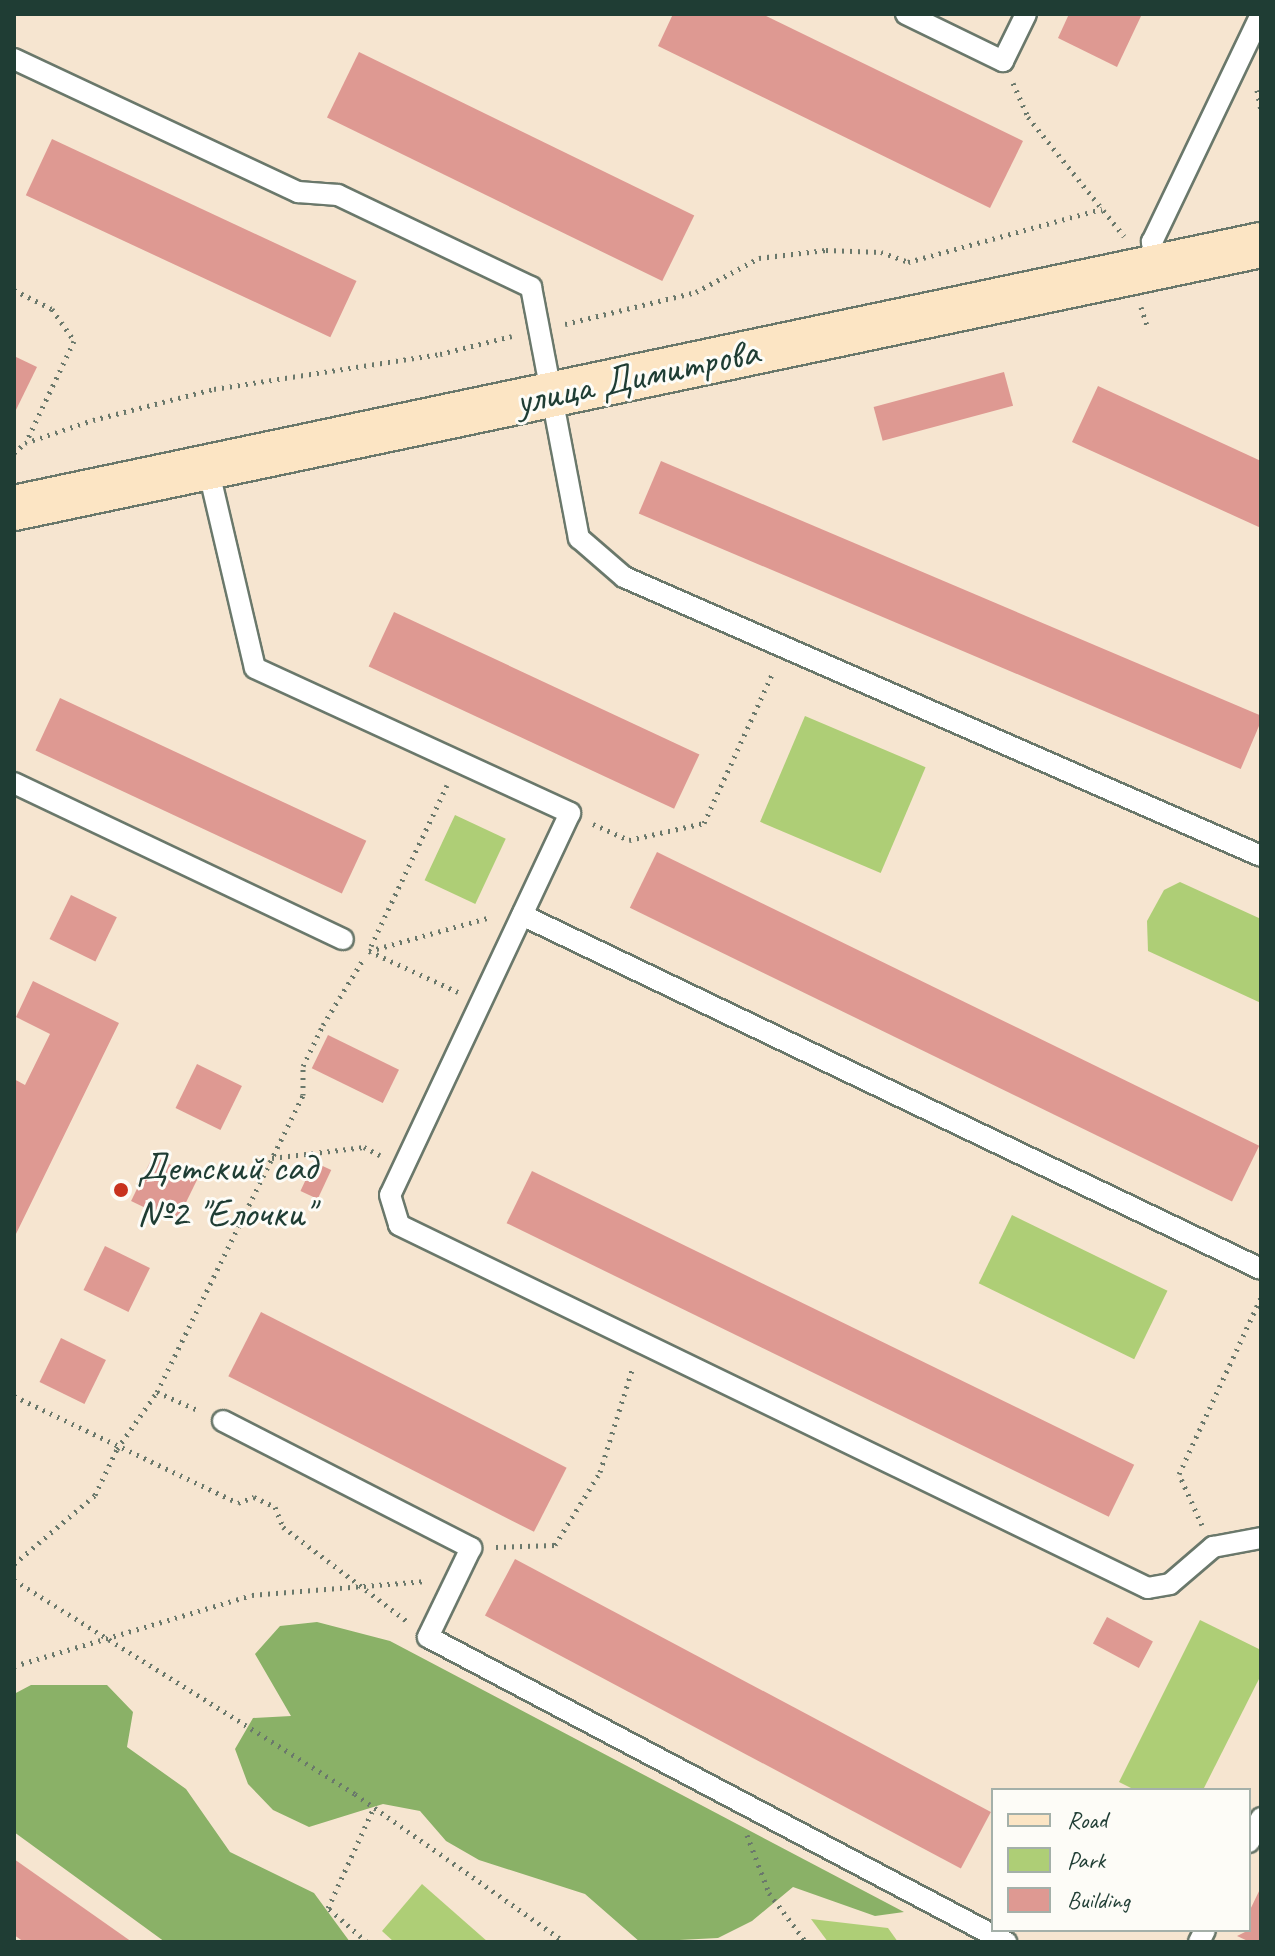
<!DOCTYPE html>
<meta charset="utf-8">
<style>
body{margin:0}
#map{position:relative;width:1275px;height:1956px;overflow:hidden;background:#f6e5d0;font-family:Caveat,sans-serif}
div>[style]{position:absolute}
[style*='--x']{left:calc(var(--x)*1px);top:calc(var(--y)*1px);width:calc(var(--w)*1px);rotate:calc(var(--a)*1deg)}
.green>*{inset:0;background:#aece76;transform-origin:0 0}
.forest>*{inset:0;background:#8ab167}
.building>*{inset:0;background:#de9992;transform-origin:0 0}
.path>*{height:5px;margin-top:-2.5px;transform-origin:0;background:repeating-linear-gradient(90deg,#6a786b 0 2px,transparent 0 8px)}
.roads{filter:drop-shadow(2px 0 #6a786b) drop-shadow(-2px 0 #6a786b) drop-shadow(0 2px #6a786b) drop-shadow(0 -2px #6a786b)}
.lane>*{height:20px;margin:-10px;padding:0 10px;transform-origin:10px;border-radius:10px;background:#fff}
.secondary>*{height:44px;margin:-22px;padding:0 22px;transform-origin:22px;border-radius:22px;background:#fce5c4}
.dots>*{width:22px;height:22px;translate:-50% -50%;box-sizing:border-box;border:4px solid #fdfcf7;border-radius:50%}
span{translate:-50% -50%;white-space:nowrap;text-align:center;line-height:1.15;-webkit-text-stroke:6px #fdfcf7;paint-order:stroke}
.street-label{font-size:40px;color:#1f3d34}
.poi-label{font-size:40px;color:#1f3d34}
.left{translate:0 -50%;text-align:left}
.frame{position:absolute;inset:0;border:16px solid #1f3d34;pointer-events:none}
.legend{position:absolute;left:991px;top:1788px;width:260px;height:144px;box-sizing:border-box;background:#fdfcf7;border:2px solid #a4b0a9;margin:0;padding:10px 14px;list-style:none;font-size:24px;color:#1f3d34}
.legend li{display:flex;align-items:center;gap:16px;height:40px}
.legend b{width:40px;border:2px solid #a4b0a9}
</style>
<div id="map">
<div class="green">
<i style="left:805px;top:716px;width:131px;height:115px;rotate:23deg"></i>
<i style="left:455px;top:815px;width:56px;height:72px;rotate:25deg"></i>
<i style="clip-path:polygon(1180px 882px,1261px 919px,1261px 1003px,1148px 951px,1147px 921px,1164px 890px)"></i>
<i style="left:1012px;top:1215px;width:173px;height:76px;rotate:26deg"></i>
<i style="clip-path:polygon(1200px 1620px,1261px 1650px,1261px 1675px,1203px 1790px,1135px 1790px,1119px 1782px)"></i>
<i style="clip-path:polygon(422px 1884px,488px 1942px,394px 1942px,382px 1931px)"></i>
<i style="clip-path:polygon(811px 1919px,888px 1928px,898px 1942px,828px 1942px)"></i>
</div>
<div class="forest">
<i style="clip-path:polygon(317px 1622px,390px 1641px,904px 1912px,875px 1916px,793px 1887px,752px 1921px,718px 1938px,640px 1942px,585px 1894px,479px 1860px,446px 1841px,420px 1811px,383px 1804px,309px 1827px,273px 1810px,248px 1784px,235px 1749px,253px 1718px,291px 1716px,255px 1654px,280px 1626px)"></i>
<i style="clip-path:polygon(31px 1685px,107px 1685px,133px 1712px,127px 1747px,186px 1789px,230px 1852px,314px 1893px,350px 1942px,165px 1942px,14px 1832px,14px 1694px)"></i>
</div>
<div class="building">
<i style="clip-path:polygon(673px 14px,762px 14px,1023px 141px,990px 208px,658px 46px)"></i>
<i style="clip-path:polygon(1069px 14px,1142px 14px,1117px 67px,1058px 38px)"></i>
<i style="left:359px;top:52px;width:373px;height:73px;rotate:26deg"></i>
<i style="left:52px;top:139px;width:336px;height:62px;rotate:25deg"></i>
<i style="clip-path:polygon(14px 356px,37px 367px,14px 414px)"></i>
<i style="left:1004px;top:372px;width:35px;height:135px;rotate:75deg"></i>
<i style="clip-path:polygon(1098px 386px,1261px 461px,1261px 528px,1072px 442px)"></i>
<i style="left:661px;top:461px;width:654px;height:57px;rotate:23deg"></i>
<i style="left:394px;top:612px;width:337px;height:60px;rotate:25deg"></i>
<i style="left:60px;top:698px;width:338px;height:58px;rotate:25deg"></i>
<i style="left:657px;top:852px;width:670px;height:62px;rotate:26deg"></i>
<i style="left:71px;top:895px;width:51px;height:49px;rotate:26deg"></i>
<i style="clip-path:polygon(33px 981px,119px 1023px,14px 1238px,14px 1079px,25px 1085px,50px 1034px,16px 1017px)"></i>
<i style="left:328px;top:1035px;width:79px;height:37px;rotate:26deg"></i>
<i style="left:197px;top:1064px;width:50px;height:49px;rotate:26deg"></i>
<i style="left:153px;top:1156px;width:50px;height:50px;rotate:26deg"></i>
<i style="left:314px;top:1162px;width:19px;height:32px;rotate:25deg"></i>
<i style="left:532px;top:1171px;width:670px;height:58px;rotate:26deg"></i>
<i style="left:105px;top:1246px;width:50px;height:49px;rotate:26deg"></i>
<i style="left:261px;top:1312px;width:343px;height:72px;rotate:27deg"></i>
<i style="left:61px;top:1338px;width:50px;height:49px;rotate:26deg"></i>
<i style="left:515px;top:1559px;width:539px;height:64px;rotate:28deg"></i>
<i style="left:1107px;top:1617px;width:52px;height:30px;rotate:28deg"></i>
<i style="clip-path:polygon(14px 1859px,132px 1942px,24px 1942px,14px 1935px)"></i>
<i style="clip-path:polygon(1261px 1887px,1261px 1942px,1250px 1942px,1237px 1936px,1249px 1930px,1249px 1912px)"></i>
</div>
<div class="path">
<i style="--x:1013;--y:83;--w:37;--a:66"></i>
<i style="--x:1028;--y:117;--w:153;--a:51.1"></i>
<i style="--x:1257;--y:90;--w:20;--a:79"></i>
<i style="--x:14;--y:290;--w:42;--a:26.6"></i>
<i style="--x:52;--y:309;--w:39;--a:55"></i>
<i style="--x:74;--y:341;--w:112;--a:115.4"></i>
<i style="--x:1141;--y:307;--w:19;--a:72"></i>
<i style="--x:565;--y:324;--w:135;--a:-13.7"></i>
<i style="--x:696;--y:292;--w:72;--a:-28.4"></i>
<i style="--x:759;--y:258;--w:67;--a:-6.8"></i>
<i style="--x:826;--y:250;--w:55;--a:2.1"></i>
<i style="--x:881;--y:252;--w:29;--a:20"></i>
<i style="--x:908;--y:262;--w:201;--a:-15.3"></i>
<i style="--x:14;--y:453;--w:15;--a:-42"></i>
<i style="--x:25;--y:443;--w:72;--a:-18.7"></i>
<i style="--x:93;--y:420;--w:125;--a:-14.4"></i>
<i style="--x:214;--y:389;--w:229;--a:-8.8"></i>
<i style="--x:440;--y:354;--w:74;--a:-14"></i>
<i style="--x:593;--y:824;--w:39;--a:24"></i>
<i style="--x:629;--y:840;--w:77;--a:-12.8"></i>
<i style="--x:704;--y:823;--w:166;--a:-65.4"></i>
<i style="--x:371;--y:946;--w:178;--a:-64.7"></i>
<i style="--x:369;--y:951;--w:127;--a:-15.6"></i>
<i style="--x:369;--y:951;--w:98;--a:24.7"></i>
<i style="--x:272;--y:1158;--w:93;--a:-6.8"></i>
<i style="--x:364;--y:1147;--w:18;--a:27"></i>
<i style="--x:157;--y:1392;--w:47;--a:23.8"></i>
<i style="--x:14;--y:1396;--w:248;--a:25.5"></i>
<i style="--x:238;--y:1503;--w:17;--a:-21"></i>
<i style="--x:254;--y:1497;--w:23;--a:25"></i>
<i style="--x:275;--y:1507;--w:22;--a:68"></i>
<i style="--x:283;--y:1527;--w:157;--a:37.2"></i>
<i style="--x:1202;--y:1525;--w:56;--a:-114.3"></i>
<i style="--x:1179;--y:1474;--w:195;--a:-65.1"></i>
<i style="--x:496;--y:1547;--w:59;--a:-1.9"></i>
<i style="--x:555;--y:1545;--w:86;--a:-58.3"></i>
<i style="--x:600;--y:1472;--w:110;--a:-72.6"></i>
<i style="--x:14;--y:1564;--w:106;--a:-40.4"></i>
<i style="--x:95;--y:1495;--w:51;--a:-64.4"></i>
<i style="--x:117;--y:1449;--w:70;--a:-54.9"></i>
<i style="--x:157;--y:1392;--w:331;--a:-63.8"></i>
<i style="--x:303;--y:1095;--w:29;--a:-90"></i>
<i style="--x:303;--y:1066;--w:46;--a:-64"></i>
<i style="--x:323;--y:1025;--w:79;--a:-58.5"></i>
<i style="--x:14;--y:1580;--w:403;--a:32.1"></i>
<i style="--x:355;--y:1794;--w:257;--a:35.2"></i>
<i style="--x:14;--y:1666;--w:248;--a:-16.6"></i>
<i style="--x:252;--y:1595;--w:175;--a:-4.6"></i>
<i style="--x:747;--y:1835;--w:62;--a:69.2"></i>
<i style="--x:769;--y:1893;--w:61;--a:52.9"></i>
<i style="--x:367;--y:1942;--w:52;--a:-138.9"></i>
<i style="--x:328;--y:1908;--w:111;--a:-65.5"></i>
</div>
<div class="roads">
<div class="lane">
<i style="--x:906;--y:14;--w:108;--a:25.9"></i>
<i style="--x:1003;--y:61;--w:52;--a:-63.9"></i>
<i style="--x:14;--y:59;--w:314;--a:25.1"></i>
<i style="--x:298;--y:192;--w:40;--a:4.3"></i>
<i style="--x:338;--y:195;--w:214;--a:25.5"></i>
<i style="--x:531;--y:287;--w:256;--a:79.2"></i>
<i style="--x:579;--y:538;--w:60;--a:40.9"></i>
<i style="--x:624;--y:577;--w:695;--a:23.65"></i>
<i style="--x:1157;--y:266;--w:25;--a:-102"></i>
<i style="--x:1152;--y:242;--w:252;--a:-64.4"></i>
<i style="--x:208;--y:468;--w:205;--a:76.8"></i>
<i style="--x:255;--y:668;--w:347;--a:24.7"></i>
<i style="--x:570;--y:813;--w:422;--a:115.2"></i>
<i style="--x:390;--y:1195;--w:31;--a:73"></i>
<i style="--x:399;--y:1225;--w:832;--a:25.86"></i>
<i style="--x:1148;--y:1588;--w:22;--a:-10"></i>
<i style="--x:1170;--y:1584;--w:57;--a:-40.7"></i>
<i style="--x:1213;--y:1547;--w:49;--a:-10.6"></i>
<i style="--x:14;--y:783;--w:364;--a:25.4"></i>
<i style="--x:522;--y:915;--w:819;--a:25.6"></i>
<i style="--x:223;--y:1421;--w:279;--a:27.1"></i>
<i style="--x:471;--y:1548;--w:99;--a:115.8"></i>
<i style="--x:428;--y:1637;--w:654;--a:27.82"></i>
<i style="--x:1249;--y:1842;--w:27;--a:-63"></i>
<i style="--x:1199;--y:1942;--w:13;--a:-63"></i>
</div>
<div class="secondary">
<i style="--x:14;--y:508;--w:1274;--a:-11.91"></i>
</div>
</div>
<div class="dots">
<i style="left:121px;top:1190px;background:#c8321e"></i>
</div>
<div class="street-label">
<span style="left:637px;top:376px;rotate:-12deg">улица Димитрова</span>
</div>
<div class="poi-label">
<span class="left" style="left:137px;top:1190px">Детский сад<br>№2 "Елочки"</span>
</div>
<div class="frame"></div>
<ul class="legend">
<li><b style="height:10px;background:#fce5c4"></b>Road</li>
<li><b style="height:22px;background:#aece76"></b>Park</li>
<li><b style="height:22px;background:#de9992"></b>Building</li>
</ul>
</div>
